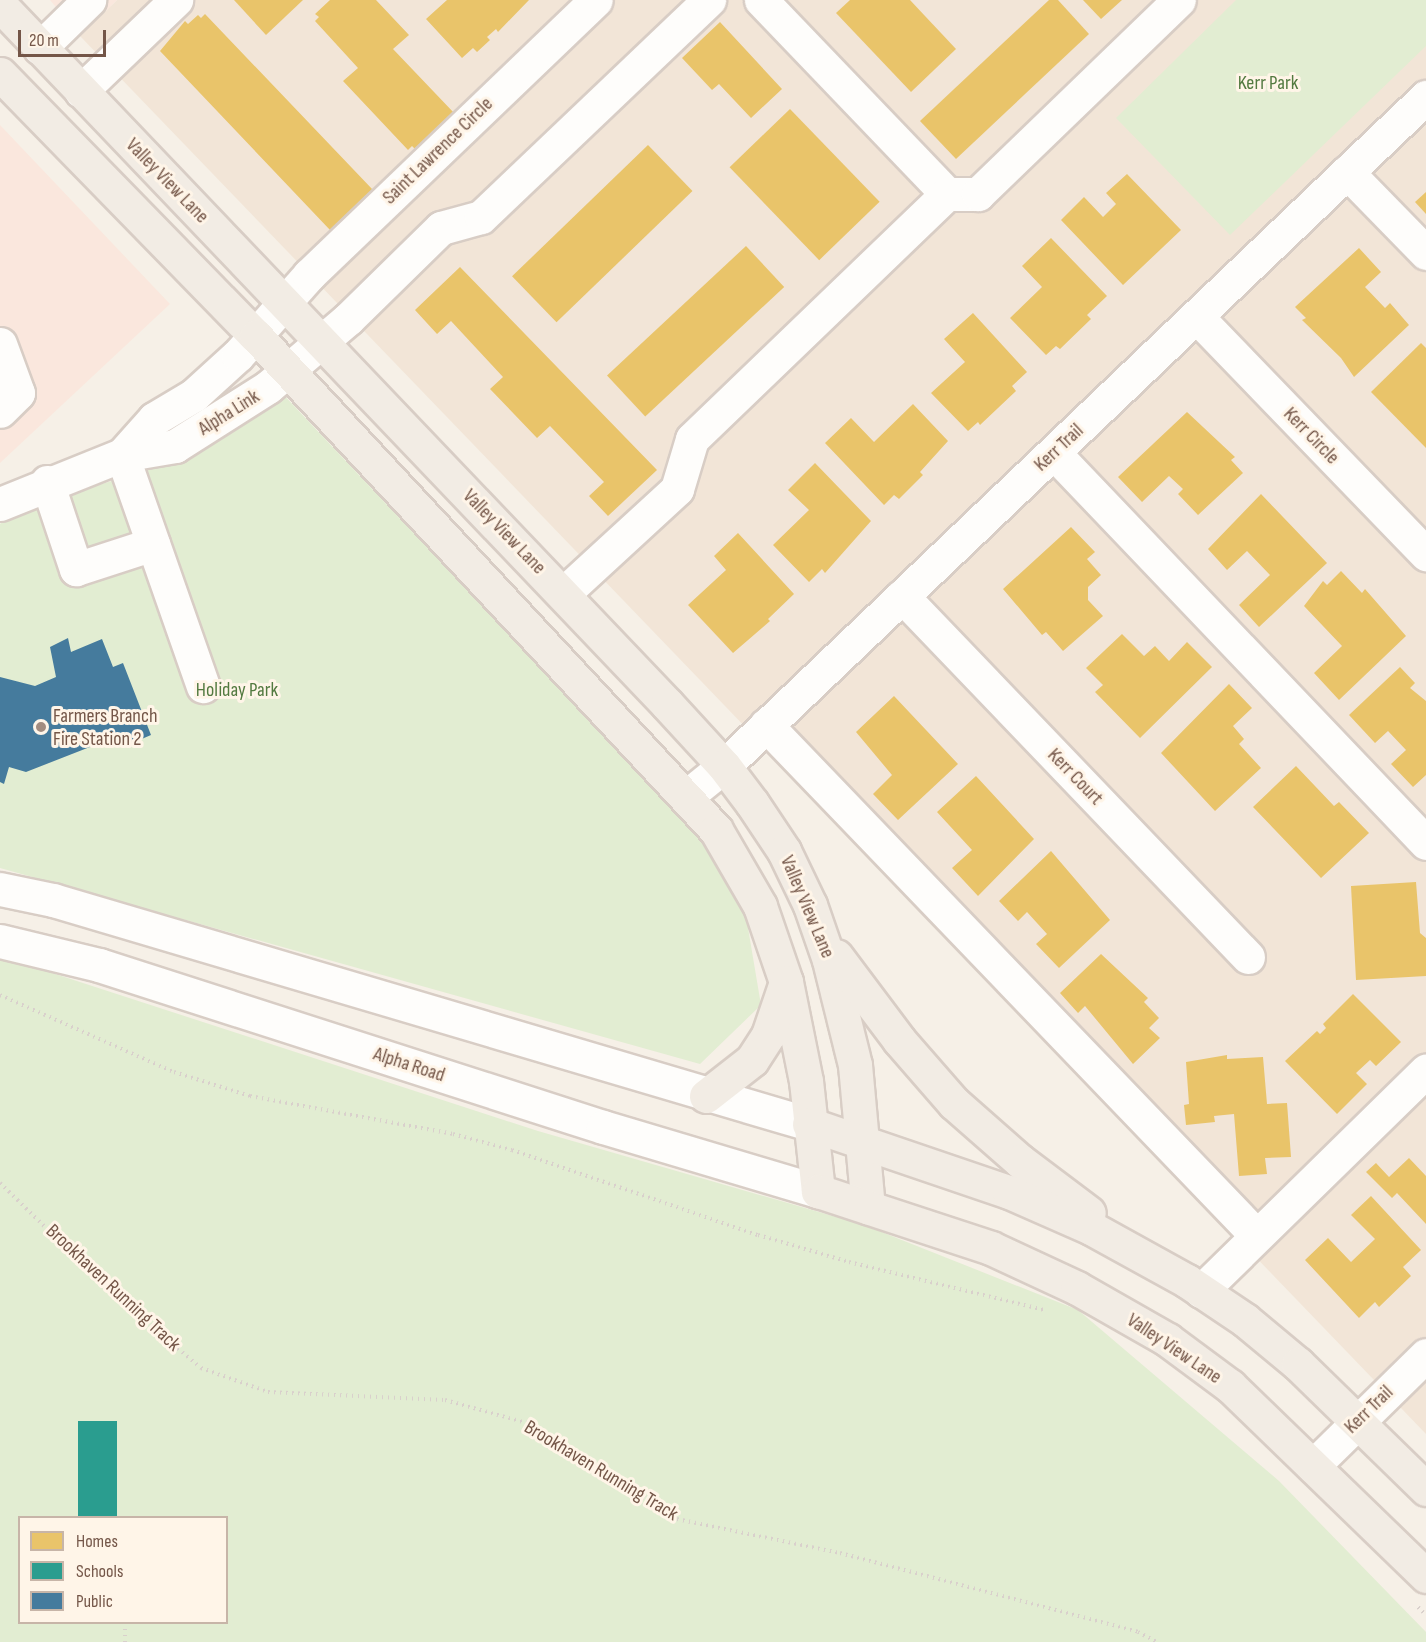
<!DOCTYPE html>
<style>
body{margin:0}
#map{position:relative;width:1426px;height:1642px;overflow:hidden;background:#f6f0e7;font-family:"Sofia Sans Condensed",sans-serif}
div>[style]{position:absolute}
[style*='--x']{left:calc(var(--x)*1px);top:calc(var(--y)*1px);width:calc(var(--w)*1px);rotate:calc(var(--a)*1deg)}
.residential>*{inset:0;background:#f2e5d7}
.commercial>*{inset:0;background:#fae7dd}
.green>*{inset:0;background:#e2edd2}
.homes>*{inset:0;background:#e9c46a;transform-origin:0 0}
.schools>*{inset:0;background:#2a9d8f;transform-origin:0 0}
.public>*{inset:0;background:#457b9d}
.path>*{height:4px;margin-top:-2px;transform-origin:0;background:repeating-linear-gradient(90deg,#d9d0cc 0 1.5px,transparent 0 6px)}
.roads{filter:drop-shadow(2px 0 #d8cdc5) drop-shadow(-2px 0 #d8cdc5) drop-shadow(0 2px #d8cdc5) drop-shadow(0 -2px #d8cdc5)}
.minor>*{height:33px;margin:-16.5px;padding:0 16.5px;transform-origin:16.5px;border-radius:16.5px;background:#fefdfb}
.major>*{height:33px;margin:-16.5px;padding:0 16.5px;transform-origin:16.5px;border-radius:16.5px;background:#f2ece4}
.dots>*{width:16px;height:16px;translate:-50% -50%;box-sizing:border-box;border:3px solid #fff5e8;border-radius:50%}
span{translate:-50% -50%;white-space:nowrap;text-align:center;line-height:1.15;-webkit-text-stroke:6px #fff5e8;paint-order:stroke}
.park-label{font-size:20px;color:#537a40}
.street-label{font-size:20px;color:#745648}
.poi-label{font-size:20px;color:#745648}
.left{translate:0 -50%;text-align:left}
.legend{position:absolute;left:18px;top:1516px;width:210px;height:108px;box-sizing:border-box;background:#fff5e8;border:2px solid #c7b5a8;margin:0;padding:8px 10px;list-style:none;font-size:18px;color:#745648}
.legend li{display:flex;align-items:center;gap:12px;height:30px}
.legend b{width:30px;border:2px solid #c7b5a8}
.scale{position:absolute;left:18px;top:30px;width:88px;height:27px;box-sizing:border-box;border:3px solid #745648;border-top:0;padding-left:8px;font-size:18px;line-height:21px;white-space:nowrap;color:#745648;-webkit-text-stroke:4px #fff5e8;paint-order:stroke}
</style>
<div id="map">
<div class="residential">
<i style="clip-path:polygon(117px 0,1426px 0,1426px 1434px,80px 36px)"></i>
</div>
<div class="commercial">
<i style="clip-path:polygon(50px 0,117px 0,80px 36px)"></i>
<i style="clip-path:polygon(0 125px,170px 304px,0 463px)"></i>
</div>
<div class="green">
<i style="clip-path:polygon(1236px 0,1426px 0,1426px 46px,1230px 235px,1116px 118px)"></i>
<i style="clip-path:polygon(281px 392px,702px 840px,746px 916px,761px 1005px,700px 1064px,0 868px,0 524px,20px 509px,184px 459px)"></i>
<i style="clip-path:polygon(evenodd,0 956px,538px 1131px,864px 1225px,1078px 1310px,1279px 1481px,1426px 1632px,1426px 1642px,0 1642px,0 956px,20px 1518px,226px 1518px,226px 1622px,20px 1622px,20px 1518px)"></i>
</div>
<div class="homes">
<i style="clip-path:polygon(234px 0,303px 0,266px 35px)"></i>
<i style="clip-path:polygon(330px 0,376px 0,409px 35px,393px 49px,455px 114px,416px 150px,412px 146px,408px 150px,343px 81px,358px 68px,315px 21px,319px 17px,315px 14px)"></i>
<i style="clip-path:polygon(447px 0,529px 0,498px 32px,496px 29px,487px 37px,490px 40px,477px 52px,473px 48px,462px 58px,426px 19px)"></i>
<i style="clip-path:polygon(850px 0,910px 0,956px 49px,911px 92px,836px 13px)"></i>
<i style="clip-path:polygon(1049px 0,1058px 0,1089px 34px,956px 159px,920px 121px)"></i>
<i style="clip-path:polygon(1083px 0,1122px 0,1101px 19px)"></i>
<i style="clip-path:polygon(205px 14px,373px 190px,330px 230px,160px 51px,185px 21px,188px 24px,198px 15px,201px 18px)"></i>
<i style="clip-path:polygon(720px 22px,782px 89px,751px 118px,719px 84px,712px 90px,682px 58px)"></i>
<i style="left:790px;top:109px;width:129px;height:84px;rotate:46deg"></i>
<i style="left:648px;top:145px;width:64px;height:189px;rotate:46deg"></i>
<i style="clip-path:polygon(1127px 174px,1181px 230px,1123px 285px,1061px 220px,1084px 197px,1103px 217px,1116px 204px,1106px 193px)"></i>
<i style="clip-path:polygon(1426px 192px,1426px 214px,1415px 202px)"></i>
<i style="clip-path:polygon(1051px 238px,1107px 296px,1087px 315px,1091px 319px,1060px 349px,1056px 346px,1046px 355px,1010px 318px,1042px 287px,1022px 266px)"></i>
<i style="left:746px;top:246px;width:56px;height:190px;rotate:47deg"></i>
<i style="clip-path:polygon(1359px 248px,1381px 272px,1365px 287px,1385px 308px,1390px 303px,1409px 325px,1354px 377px,1341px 358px,1302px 320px,1306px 318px,1295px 307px)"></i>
<i style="clip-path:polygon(460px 267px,657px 470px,608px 516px,589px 496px,604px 482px,550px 426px,537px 438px,490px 389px,503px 377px,451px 321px,437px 334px,415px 310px)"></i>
<i style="clip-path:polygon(973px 313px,1027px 372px,1012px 386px,1016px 391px,980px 425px,978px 422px,968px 431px,931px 393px,965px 362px,944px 339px)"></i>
<i style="clip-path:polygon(1421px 343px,1426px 348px,1426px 448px,1371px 392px)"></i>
<i style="clip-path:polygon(913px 404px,948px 441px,920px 472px,923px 475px,899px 499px,894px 495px,884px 505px,825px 443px,851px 418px,874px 442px)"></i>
<i style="clip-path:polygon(1187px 412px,1235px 457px,1231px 460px,1243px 473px,1198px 515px,1178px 494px,1183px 489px,1169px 476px,1142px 502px,1118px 477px)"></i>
<i style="clip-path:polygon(815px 463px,871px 521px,825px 573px,822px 569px,809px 582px,773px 545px,809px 510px,788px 490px)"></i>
<i style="clip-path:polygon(1261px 494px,1327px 563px,1259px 627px,1239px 605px,1270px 575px,1247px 551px,1227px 570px,1208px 549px)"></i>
<i style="clip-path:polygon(1071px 527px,1095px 552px,1087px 559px,1101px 575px,1088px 587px,1088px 600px,1103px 616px,1063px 651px,1046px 632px,1042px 635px,1003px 589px)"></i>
<i style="clip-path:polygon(738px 533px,794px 594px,768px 619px,770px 621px,733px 653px,688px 605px,726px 570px,714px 556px)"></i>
<i style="clip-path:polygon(1341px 571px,1362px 593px,1365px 589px,1406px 636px,1339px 700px,1314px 673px,1342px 646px,1304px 606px,1323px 581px,1327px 585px)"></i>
<i style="clip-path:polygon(1122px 634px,1144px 656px,1155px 646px,1169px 661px,1187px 642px,1212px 667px,1140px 738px,1095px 692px,1103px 685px,1086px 668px)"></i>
<i style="clip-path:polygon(1400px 667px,1415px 683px,1410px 688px,1426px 701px,1426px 775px,1413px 787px,1391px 764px,1406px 750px,1388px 731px,1375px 743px,1349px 715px)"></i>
<i style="clip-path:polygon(1229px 684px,1252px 708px,1233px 726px,1244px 739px,1239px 744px,1261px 768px,1215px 811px,1161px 753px)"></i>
<i style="clip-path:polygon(894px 696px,958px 764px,898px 820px,873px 794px,892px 775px,856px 732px)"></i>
<i style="clip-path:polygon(1296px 766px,1334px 806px,1339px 802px,1369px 833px,1321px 878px,1253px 807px)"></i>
<i style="clip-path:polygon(976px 776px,1034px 839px,978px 896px,952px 868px,972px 850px,937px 812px)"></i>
<i style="clip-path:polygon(1051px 851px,1110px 920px,1059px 968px,1036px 944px,1047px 934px,1027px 912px,1018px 921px,999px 901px)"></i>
<i style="clip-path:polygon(1416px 882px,1420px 933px,1426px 938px,1426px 976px,1356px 980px,1351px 886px)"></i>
<i style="clip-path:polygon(1101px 954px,1148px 998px,1144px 1002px,1159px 1018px,1149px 1028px,1160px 1038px,1133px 1064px,1085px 1006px,1078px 1013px,1060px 993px)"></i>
<i style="clip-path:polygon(1353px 994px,1401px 1042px,1376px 1066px,1370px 1060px,1356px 1073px,1367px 1084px,1337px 1114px,1285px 1061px,1317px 1031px,1320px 1034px,1326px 1028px,1323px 1024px)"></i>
<i style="clip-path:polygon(1227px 1055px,1227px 1059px,1263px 1057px,1267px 1104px,1287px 1103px,1291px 1157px,1265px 1158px,1267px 1174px,1239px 1176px,1234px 1114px,1214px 1116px,1215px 1122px,1186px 1125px,1184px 1105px,1189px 1104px,1186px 1062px)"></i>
<i style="clip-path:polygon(1409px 1158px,1426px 1176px,1426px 1224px,1397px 1193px,1392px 1198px,1366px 1172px,1376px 1163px,1389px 1177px)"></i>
<i style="clip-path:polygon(1371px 1196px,1421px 1250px,1403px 1267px,1411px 1276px,1379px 1307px,1375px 1302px,1359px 1318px,1305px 1260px,1328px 1238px,1351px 1262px,1375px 1239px,1351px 1215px)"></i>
</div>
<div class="schools">
<i style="left:78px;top:1421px;width:39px;height:97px"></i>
</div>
<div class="public">
<i style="clip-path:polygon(68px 638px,71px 652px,102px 639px,113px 667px,123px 663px,151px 735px,123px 747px,118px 736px,26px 772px,9px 767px,4px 784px,0 782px,0 677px,35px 686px,56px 677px,50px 647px)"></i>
</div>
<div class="path">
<i style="--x:0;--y:995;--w:190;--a:23.9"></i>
<i style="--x:174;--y:1072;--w:80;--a:17.5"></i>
<i style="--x:250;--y:1096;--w:207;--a:10.6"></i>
<i style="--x:453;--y:1134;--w:61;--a:15.2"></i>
<i style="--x:512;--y:1150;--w:260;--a:19.1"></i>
<i style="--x:758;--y:1235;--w:95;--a:16.5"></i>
<i style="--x:849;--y:1262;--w:202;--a:13.8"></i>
<i style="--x:0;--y:1183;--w:165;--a:44.3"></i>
<i style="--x:118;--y:1298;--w:109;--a:40.1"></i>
<i style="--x:201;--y:1368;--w:71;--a:19.7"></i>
<i style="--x:268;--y:1392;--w:177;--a:2.6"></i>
<i style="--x:445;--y:1400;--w:85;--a:15.7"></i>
<i style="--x:527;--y:1423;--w:178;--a:32.6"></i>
<i style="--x:677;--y:1519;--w:167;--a:11.8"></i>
<i style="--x:840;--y:1553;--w:308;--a:14.8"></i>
<i style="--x:1138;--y:1632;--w:21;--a:28"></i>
<i style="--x:1418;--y:1607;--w:11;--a:45"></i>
<i style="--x:125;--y:1642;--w:20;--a:-90"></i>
</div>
<div class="roads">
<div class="minor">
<i style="--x:761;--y:0;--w:269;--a:46.2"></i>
<i style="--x:40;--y:48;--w:69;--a:-44.4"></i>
<i style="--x:81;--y:91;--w:132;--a:-43.8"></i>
<i style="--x:1347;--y:172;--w:113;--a:45.7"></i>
<i style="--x:1197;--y:317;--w:330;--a:46"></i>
<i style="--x:0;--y:344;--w:52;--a:69.8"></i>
<i style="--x:18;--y:393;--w:25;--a:135"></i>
<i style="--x:1054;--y:453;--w:539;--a:46.35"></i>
<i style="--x:122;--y:455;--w:48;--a:-48.4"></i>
<i style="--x:154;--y:419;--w:47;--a:-31"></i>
<i style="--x:194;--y:395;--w:59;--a:-42.3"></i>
<i style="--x:238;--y:355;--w:107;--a:-48.4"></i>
<i style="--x:309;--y:275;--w:397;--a:-43.8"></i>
<i style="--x:122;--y:455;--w:245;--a:70.7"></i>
<i style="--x:47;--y:482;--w:92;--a:71.6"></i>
<i style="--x:76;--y:569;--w:81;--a:-18"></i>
<i style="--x:0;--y:504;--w:131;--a:-21.9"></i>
<i style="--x:122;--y:455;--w:54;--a:-9.6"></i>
<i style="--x:175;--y:446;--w:110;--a:-32.4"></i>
<i style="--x:268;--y:387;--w:105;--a:-40.4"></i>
<i style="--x:348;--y:319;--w:130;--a:-44.4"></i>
<i style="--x:441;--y:228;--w:41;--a:-15.4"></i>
<i style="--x:481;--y:217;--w:315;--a:-43.6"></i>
<i style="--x:563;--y:594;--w:155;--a:-42.6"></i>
<i style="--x:677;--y:489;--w:52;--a:-73.3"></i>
<i style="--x:692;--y:439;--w:354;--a:-43.9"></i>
<i style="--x:947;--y:194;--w:31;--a:0"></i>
<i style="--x:978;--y:194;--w:279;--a:-44"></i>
<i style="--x:902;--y:596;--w:500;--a:46.22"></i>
<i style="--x:766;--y:725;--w:707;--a:46.15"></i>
<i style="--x:687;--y:796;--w:48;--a:-39"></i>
<i style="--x:724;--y:766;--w:970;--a:-43.62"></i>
<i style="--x:0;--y:889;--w:54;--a:11.7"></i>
<i style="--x:53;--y:900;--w:788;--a:16.5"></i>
<i style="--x:0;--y:941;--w:102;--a:13.6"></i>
<i style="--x:99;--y:965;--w:529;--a:17.82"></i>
<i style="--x:603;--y:1127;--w:224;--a:16.6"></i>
<i style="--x:1201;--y:1291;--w:315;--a:-44.4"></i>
<i style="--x:1313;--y:1466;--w:158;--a:-44.5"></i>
</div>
<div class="major">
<i style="--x:0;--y:5;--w:966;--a:46.34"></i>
<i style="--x:667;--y:704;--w:84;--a:47.4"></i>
<i style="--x:724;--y:766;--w:46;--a:52.9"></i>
<i style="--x:752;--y:803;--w:58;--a:56.3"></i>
<i style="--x:784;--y:851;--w:60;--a:64.3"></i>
<i style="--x:810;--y:905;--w:58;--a:70.9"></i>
<i style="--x:829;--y:960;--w:108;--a:76.1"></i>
<i style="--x:855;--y:1065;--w:143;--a:84.8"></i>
<i style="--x:0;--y:74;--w:366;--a:45.7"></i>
<i style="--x:256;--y:336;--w:675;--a:47.04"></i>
<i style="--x:716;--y:830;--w:88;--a:59.9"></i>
<i style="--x:760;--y:906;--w:80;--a:71.1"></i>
<i style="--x:786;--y:982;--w:101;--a:78.6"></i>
<i style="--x:806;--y:1081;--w:111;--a:83.8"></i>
<i style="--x:818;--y:1191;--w:182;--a:18.2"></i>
<i style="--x:991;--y:1248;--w:95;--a:24.9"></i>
<i style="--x:1077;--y:1288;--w:105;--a:29.7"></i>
<i style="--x:1168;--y:1340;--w:77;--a:36.6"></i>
<i style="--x:1230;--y:1386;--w:273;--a:44.1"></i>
<i style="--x:836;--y:956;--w:105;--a:53.1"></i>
<i style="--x:899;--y:1040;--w:84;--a:48.9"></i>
<i style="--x:954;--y:1103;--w:88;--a:41.3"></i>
<i style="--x:1020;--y:1161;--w:86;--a:37"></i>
<i style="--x:706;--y:1096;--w:58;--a:-38"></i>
<i style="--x:752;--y:1060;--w:30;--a:-57"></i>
<i style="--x:768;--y:1035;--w:56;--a:-71.2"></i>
<i style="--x:809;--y:1124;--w:211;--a:18.8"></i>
<i style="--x:1009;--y:1192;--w:90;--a:23.7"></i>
<i style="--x:1091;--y:1228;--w:110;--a:28.9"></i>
<i style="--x:1187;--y:1281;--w:70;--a:33.9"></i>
<i style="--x:1245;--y:1320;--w:69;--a:39.7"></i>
<i style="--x:1298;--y:1364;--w:179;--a:44.3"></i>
</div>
</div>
<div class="dots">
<i style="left:41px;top:727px;background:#a28c80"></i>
</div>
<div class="park-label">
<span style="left:1268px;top:83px">Kerr Park</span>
<span style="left:237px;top:690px">Holiday Park</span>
</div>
<div class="street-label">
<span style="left:438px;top:151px;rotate:-44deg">Saint Lawrence Circle</span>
<span style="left:167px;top:181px;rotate:46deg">Valley View Lane</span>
<span style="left:229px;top:413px;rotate:-32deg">Alpha Link</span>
<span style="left:1311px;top:436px;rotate:46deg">Kerr Circle</span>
<span style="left:1059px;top:448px;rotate:-43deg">Kerr Trail</span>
<span style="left:504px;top:532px;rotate:46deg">Valley View Lane</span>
<span style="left:1075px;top:777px;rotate:46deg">Kerr Court</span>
<span style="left:807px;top:907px;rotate:67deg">Valley View Lane</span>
<span style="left:409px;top:1065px;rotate:18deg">Alpha Road</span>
<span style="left:113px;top:1288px;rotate:43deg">Brookhaven Running Track</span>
<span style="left:1174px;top:1349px;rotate:34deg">Valley View Lane</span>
<span style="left:1369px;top:1410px;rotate:-44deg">Kerr Trail</span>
<span style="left:601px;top:1471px;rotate:31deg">Brookhaven Running Track</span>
</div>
<div class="poi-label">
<span class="left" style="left:53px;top:728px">Farmers Branch<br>Fire Station 2</span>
</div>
<ul class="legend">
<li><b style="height:16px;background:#e9c46a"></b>Homes</li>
<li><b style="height:16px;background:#2a9d8f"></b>Schools</li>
<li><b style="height:16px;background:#457b9d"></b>Public</li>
</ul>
<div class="scale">20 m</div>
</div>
